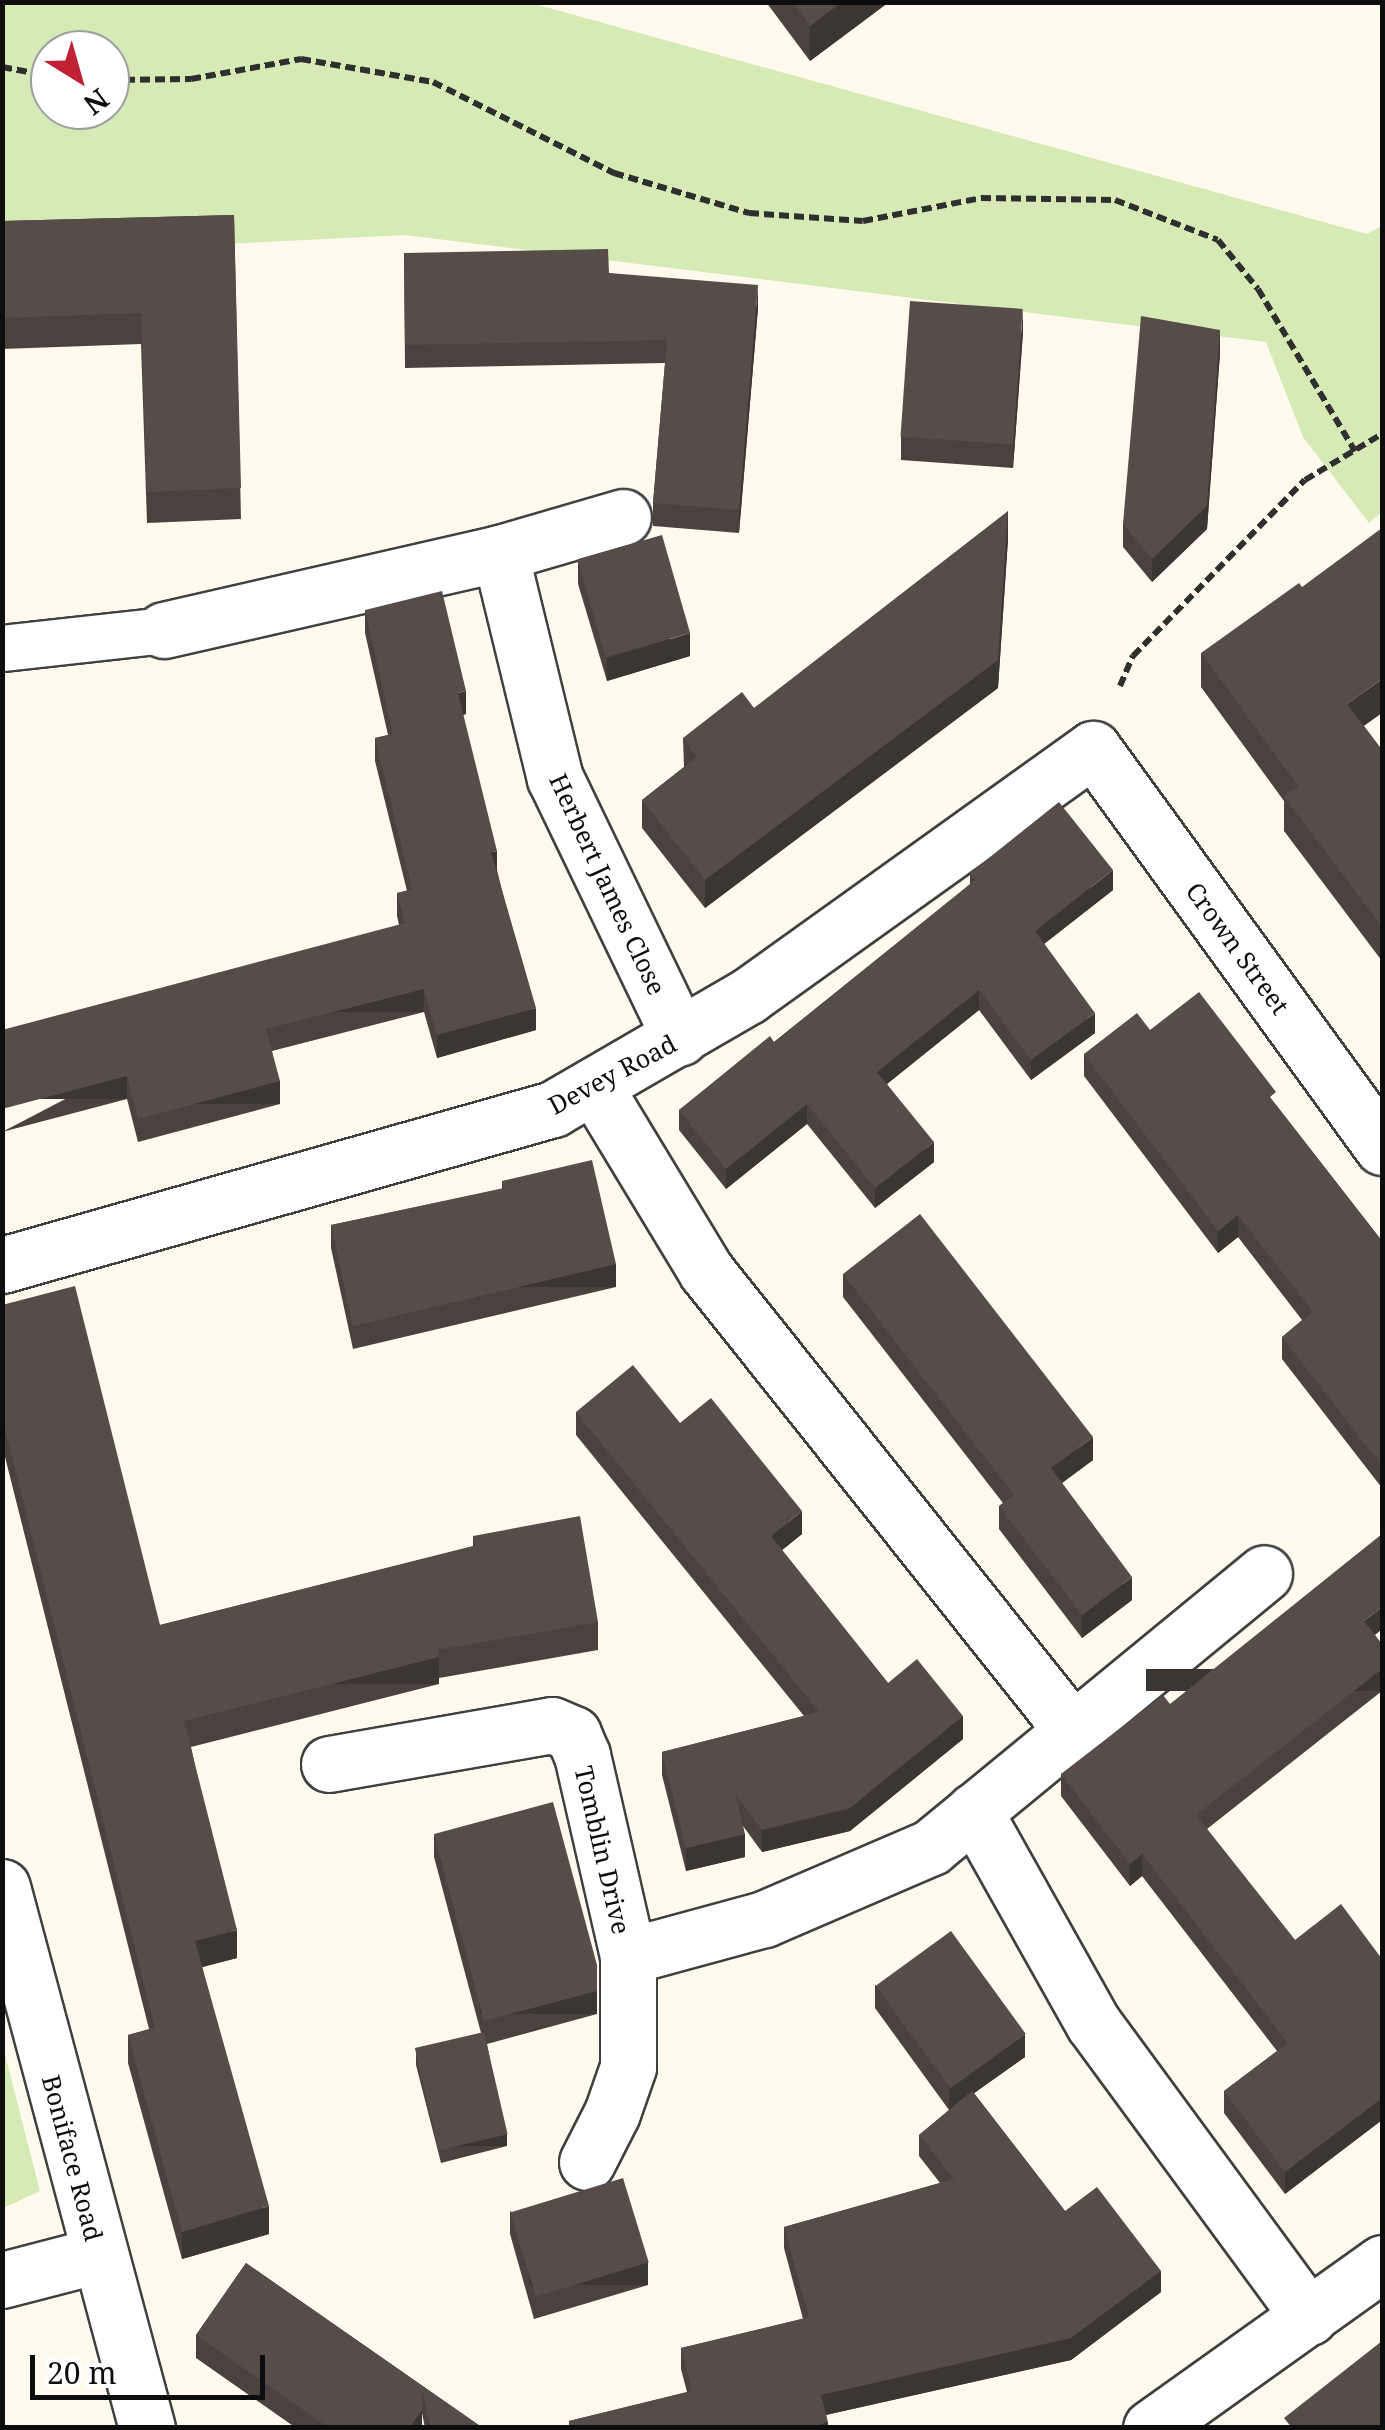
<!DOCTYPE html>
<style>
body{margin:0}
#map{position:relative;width:1385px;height:2430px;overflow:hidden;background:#fffaed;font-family:"Noto Serif",serif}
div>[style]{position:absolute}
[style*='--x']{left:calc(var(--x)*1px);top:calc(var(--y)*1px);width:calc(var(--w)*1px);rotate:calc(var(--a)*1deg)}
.green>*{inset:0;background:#d5eab5}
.path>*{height:6px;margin-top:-3px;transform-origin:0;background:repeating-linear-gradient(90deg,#2f2f2f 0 10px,transparent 0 15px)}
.roads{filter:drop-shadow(2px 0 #404040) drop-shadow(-2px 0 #404040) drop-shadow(0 2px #404040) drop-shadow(0 -2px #404040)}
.service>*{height:45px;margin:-22.5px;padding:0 22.5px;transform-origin:22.5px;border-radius:22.5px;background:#fff}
.minor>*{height:55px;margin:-27.5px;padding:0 27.5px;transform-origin:27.5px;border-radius:27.5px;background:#fff}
.wall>*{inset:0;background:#4a423f}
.shaded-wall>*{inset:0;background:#3c3633;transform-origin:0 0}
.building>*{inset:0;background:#564d49;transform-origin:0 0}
span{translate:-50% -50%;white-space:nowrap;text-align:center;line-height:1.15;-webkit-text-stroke:10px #fff;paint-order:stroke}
.street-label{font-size:25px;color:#0d0d0d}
.frame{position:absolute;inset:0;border:5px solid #0d0d0d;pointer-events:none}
.north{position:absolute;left:30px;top:30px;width:100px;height:100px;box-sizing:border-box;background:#fff;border:2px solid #9e9e9e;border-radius:50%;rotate:143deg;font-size:28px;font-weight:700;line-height:40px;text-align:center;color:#0d0d0d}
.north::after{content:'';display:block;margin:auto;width:35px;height:45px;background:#c12134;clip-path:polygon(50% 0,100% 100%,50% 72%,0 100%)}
.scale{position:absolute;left:30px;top:2355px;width:235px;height:45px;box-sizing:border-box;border:5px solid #0d0d0d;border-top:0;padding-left:12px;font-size:30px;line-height:35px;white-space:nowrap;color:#0d0d0d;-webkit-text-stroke:8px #fff;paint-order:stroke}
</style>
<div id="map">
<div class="green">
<i style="clip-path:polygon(evenodd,2px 3px,531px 3px,1367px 234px,1382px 226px,1382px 512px,1369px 523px,1303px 437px,1266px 342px,405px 235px,3px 255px,2px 3px,50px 50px,110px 50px,110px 110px,50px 110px,50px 50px)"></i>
<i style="clip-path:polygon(2px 2043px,40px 2191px,3px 2208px,2px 2208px)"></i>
</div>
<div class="path">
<i style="--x:2;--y:67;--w:49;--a:10.6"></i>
<i style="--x:110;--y:80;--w:81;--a:-0.7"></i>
<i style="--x:191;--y:79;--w:112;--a:-10.3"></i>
<i style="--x:301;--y:59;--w:134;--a:9.9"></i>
<i style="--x:433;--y:82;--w:203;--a:26.7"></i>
<i style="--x:614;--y:173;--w:141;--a:16.5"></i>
<i style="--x:749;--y:213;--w:114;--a:4"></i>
<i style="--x:863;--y:221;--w:120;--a:-11"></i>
<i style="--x:981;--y:198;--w:134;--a:0.9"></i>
<i style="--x:1115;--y:200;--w:110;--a:21.2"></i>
<i style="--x:1218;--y:240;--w:63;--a:50.8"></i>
<i style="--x:1258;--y:289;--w:189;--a:59.1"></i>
<i style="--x:1120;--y:686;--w:33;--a:-67"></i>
<i style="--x:1133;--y:656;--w:246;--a:-45.7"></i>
<i style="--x:1305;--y:480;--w:90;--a:-30.9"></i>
</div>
<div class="roads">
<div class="service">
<i style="--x:2;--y:648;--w:163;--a:-6.3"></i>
</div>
<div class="minor">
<i style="--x:500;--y:553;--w:232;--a:76.3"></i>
<i style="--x:555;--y:778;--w:288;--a:64.3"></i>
<i style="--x:164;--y:630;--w:345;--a:-12.9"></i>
<i style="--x:500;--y:553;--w:128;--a:-16.3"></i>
<i style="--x:594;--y:1086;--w:216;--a:58.8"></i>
<i style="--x:706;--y:1271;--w:588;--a:51.42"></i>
<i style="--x:2;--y:1265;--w:573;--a:-15.81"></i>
<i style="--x:553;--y:1109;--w:225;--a:-30.1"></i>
<i style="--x:748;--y:996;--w:424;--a:-35.6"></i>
<i style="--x:1093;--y:749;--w:492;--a:54"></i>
<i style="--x:329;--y:1764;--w:226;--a:-9.9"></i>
<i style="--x:552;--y:1725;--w:23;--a:23"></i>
<i style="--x:573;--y:1734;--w:23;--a:67"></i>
<i style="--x:582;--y:1755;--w:206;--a:77.1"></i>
<i style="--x:628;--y:1956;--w:141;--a:-15.2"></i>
<i style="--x:764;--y:1919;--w:182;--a:-23.3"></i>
<i style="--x:931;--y:1847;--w:431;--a:-39.4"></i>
<i style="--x:974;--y:1811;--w:243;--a:60.7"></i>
<i style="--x:1093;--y:2023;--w:365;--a:53.7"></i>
<i style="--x:2;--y:1887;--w:560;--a:75"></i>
<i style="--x:587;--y:2162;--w:55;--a:-63"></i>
<i style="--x:612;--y:2113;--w:49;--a:-70.8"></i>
<i style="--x:628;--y:2067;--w:111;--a:-90"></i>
<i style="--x:2;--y:2280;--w:100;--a:-14.5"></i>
<i style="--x:1151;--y:2428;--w:284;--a:-35.5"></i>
</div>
</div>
<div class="wall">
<i style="clip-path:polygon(766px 2px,889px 2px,810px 61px)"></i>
<i style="clip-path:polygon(234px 215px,241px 519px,147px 523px,141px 344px,2px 349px,2px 221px)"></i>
<i style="clip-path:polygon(404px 253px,609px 273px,758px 308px,739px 533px,653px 526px,653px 503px,665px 363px,405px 368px)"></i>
<i style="clip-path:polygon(1023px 332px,1013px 468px,901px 460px,901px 437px)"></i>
<i style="clip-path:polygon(1220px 353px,1207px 529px,1152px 582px,1123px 547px,1123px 524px)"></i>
<i style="clip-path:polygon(1008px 539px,998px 688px,705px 908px,642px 828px,642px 800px,684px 767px,683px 738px,754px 708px)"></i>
<i style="clip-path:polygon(578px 561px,690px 656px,607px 681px,578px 584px)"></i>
<i style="clip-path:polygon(365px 610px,466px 714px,463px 715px,497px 870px,536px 1030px,437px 1058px,424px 1012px,272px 1051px,280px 1104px,138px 1142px,127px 1099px,2px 1132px,399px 925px,397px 916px,397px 893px,407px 891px,375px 761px,375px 738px,388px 735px,365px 633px)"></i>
<i style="clip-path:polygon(1201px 653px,1364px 726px,1382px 750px,1382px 961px,1284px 831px,1284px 801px,1201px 687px)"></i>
<i style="clip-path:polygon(970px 873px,1113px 890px,1044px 944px,1095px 1033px,1031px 1080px,979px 1010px,887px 1084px,934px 1162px,875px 1208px,807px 1124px,726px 1189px,679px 1130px,679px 1110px,774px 1042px,970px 885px)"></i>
<i style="clip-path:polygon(1150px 1030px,1276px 1105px,1382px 1241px,1382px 1488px,1282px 1359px,1282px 1337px,1302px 1320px,1238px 1237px,1218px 1253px,1084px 1076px,1084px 1054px)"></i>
<i style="clip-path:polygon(502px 1181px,616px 1287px,353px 1349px,331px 1248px,331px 1225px,502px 1189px)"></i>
<i style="clip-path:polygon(843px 1274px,1093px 1460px,1062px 1483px,1132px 1600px,1082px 1638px,999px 1529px,999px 1506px,1003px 1503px,843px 1297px)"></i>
<i style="clip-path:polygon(2px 1305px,160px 1625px,473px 1546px,473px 1536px,598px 1622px,598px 1650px,439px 1678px,439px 1684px,191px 1747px,237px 1958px,202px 1967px,269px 2234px,182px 2259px,128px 2063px,128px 2035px,149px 2029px,2px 1445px)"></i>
<i style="clip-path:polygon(576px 1412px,680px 1423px,802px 1534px,782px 1550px,888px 1683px,963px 1739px,850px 1831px,762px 1852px,743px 1826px,745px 1857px,686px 1871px,662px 1775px,662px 1752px,804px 1716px,576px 1435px)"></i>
<i style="clip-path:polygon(1382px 1629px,1375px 1635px,1382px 1691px,1207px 1829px,1295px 1940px,1382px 1959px,1382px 2120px,1285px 2194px,1224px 2113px,1224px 2091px,1277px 2051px,1142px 1876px,1130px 1886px,1061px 1796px,1061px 1774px,1170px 1704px)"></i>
<i style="clip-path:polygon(434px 1834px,597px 2014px,487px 2044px,507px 2146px,441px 2163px,416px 2065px,416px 2053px,481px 2033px,434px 1857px)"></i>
<i style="clip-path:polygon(875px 1985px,1025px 2057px,974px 2093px,1065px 2211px,1161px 2292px,1071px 2360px,826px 2415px,828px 2428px,569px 2428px,569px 2421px,687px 2392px,681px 2369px,681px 2348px,803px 2319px,784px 2248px,784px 2227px,940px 2183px,919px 2156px,919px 2135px,949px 2110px,875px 2008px)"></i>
<i style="clip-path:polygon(510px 2211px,648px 2285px,534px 2319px,510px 2234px)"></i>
<i style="clip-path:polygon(246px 2263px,483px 2428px,425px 2428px,422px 2413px,422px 2428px,296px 2428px,196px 2358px,196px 2335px)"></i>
</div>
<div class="shaded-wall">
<i style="clip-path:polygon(842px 2px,889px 2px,810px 61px,810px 26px)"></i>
<i style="clip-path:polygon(758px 285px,758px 308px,739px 533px,739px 510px)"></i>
<i style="clip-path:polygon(1023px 309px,1023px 332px,1013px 468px,1013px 445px)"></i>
<i style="clip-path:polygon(1220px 330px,1220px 353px,1207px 529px,1152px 582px,1152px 559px)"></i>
<i style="clip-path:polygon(1008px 511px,1008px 539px,998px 688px,705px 908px,705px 880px)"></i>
<i style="clip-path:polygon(690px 633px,690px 656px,607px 681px,607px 658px)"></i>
<i style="clip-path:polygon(1382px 679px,1382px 713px,1347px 738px,1347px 704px)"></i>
<i style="clip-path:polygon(466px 691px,466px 714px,458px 716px,458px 693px)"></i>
<i style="clip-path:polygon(497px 851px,497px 874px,491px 852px)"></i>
<i style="clip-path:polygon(1113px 870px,1113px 890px,1035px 951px,1035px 931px)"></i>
<i style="left:424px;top:989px;width:23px;height:163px;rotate:90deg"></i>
<i style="clip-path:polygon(979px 990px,979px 1010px,877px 1092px,877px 1072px)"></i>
<i style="clip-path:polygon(536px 1008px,536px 1030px,437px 1058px,437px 1035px)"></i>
<i style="clip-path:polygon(1095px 1013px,1095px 1033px,1031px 1080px,1031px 1060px)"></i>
<i style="left:127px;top:1076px;width:23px;height:129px;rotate:90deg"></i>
<i style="left:280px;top:1081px;width:23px;height:147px;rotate:90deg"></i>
<i style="clip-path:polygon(807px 1104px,807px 1124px,726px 1189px,726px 1169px)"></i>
<i style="clip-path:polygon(934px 1142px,934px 1162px,875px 1208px,875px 1188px)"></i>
<i style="clip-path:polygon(1238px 1215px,1238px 1237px,1218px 1253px,1218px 1231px)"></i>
<i style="left:616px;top:1264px;width:23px;height:270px;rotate:90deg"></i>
<i style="clip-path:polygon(1093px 1437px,1093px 1460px,1051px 1491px,1051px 1468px)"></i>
<i style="clip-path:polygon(802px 1511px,802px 1534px,771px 1559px,771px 1536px)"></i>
<i style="clip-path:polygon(1132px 1577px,1132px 1600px,1082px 1638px,1082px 1615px)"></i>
<i style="clip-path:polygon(1382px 1607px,1382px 1629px,1364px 1643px,1364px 1621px)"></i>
<i style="left:439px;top:1657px;width:27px;height:263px;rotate:90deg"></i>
<i style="left:1382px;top:1669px;width:22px;height:236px;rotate:90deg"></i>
<i style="clip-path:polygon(963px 1716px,963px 1739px,850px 1831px,762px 1852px,762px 1830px)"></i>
<i style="clip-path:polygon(745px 1834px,745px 1857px,686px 1871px,686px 1848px)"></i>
<i style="clip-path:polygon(1142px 1854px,1142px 1876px,1130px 1886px,1130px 1864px)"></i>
<i style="clip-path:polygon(237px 1930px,237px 1958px,195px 1969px,195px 1941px)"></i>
<i style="left:597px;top:1991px;width:23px;height:117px;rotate:90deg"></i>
<i style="clip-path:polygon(1025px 2034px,1025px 2057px,949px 2111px,949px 2088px)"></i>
<i style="clip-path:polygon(1382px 2098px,1382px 2120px,1285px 2194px,1285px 2172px)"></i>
<i style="left:507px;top:2134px;width:12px;height:68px;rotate:90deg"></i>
<i style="clip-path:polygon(269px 2206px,269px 2234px,182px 2259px,182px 2232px)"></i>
<i style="left:648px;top:2262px;width:23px;height:119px;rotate:90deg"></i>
<i style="clip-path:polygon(1161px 2271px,1161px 2292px,1071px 2360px,821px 2416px,821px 2395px)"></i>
<i style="clip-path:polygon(422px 2410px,422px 2428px,409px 2428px)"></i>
<i style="clip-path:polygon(828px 2422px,828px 2428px,808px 2428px)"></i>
</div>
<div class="building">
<i style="clip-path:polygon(792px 2px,842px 2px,810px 26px)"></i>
<i style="clip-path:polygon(234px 215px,241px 488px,147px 492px,141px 313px,2px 318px,2px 221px)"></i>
<i style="clip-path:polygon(608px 249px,609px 273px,758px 285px,739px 510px,653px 503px,667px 340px,405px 345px,404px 253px)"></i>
<i style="left:910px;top:301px;width:113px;height:136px;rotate:4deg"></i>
<i style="clip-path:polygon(1141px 316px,1220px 330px,1207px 506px,1152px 559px,1123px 524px)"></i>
<i style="clip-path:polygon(1008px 511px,998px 660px,705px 880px,642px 800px,697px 757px,683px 738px,742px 692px,754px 708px)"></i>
<i style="clip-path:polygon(1382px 528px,1382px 679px,1347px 704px,1382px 750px,1382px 927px,1284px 797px,1298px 786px,1201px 653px,1299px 583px,1302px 587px)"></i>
<i style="left:662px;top:535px;width:102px;height:88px;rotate:74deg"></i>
<i style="clip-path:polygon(442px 591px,466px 691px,458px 693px,497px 851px,491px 852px,536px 1008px,437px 1035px,424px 989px,266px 1029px,280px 1081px,138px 1119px,127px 1076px,2px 1109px,2px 1030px,405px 923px,397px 893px,412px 889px,375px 738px,393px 734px,365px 610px)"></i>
<i style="clip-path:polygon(1059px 802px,1113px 870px,1035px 931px,1095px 1013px,1031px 1060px,979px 990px,877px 1072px,934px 1142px,875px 1188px,807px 1104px,726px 1169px,679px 1110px,770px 1036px,774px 1042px,975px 880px,970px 873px)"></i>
<i style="clip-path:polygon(1199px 992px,1276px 1092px,1270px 1097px,1382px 1241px,1382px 1466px,1282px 1337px,1313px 1312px,1238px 1215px,1218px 1231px,1084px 1054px,1137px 1013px,1150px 1030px)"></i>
<i style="clip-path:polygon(592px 1160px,616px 1264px,353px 1326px,331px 1225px,504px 1188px,502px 1181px)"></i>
<i style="clip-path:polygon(920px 1214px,1093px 1437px,1051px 1468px,1132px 1577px,1082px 1615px,999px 1506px,1014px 1495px,843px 1274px)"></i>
<i style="clip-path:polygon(75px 1286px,160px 1625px,475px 1546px,473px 1536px,580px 1516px,598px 1622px,438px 1650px,439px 1657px,184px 1721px,237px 1930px,195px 1941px,269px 2206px,182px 2232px,128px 2035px,155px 2028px,2px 1417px,2px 1305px)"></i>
<i style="clip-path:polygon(633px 1365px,680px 1423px,711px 1398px,802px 1511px,771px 1536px,888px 1683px,917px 1659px,963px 1716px,850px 1808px,762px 1830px,735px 1793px,745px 1834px,686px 1848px,662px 1752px,819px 1712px,576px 1412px)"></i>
<i style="clip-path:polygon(1382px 1534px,1382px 1607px,1364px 1621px,1382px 1644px,1382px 1669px,1196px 1815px,1295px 1940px,1341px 1904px,1382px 1959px,1382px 2098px,1285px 2172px,1224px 2091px,1288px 2043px,1142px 1854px,1130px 1864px,1061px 1774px,1163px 1695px,1170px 1704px)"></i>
<i style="clip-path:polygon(553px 1802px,597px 1965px,597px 1991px,484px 2021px,434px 1834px)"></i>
<i style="left:951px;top:1931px;width:127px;height:93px;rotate:54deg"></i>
<i style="left:484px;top:2032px;width:105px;height:71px;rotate:77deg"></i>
<i style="clip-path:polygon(972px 2091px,1065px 2211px,1097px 2187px,1161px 2271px,1071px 2338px,821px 2395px,828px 2422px,808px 2428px,570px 2428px,569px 2421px,692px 2391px,681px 2348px,809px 2317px,784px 2227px,954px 2179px,919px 2135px)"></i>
<i style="left:623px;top:2178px;width:88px;height:118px;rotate:73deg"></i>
<i style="clip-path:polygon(246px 2263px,483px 2428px,431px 2428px,422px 2390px,422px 2410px,409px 2428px,329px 2428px,196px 2335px)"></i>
<i style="clip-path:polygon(1382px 2341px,1382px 2428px,1292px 2428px,1284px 2418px)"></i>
</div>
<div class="street-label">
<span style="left:608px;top:884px;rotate:65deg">Herbert James Close</span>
<span style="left:1238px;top:948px;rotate:54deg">Crown Street</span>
<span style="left:612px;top:1074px;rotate:-28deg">Devey Road</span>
<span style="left:603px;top:1850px;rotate:77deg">Tomblin Drive</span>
<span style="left:73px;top:2158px;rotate:75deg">Boniface Road</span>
</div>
<div class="frame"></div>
<div class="north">N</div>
<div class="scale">20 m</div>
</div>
